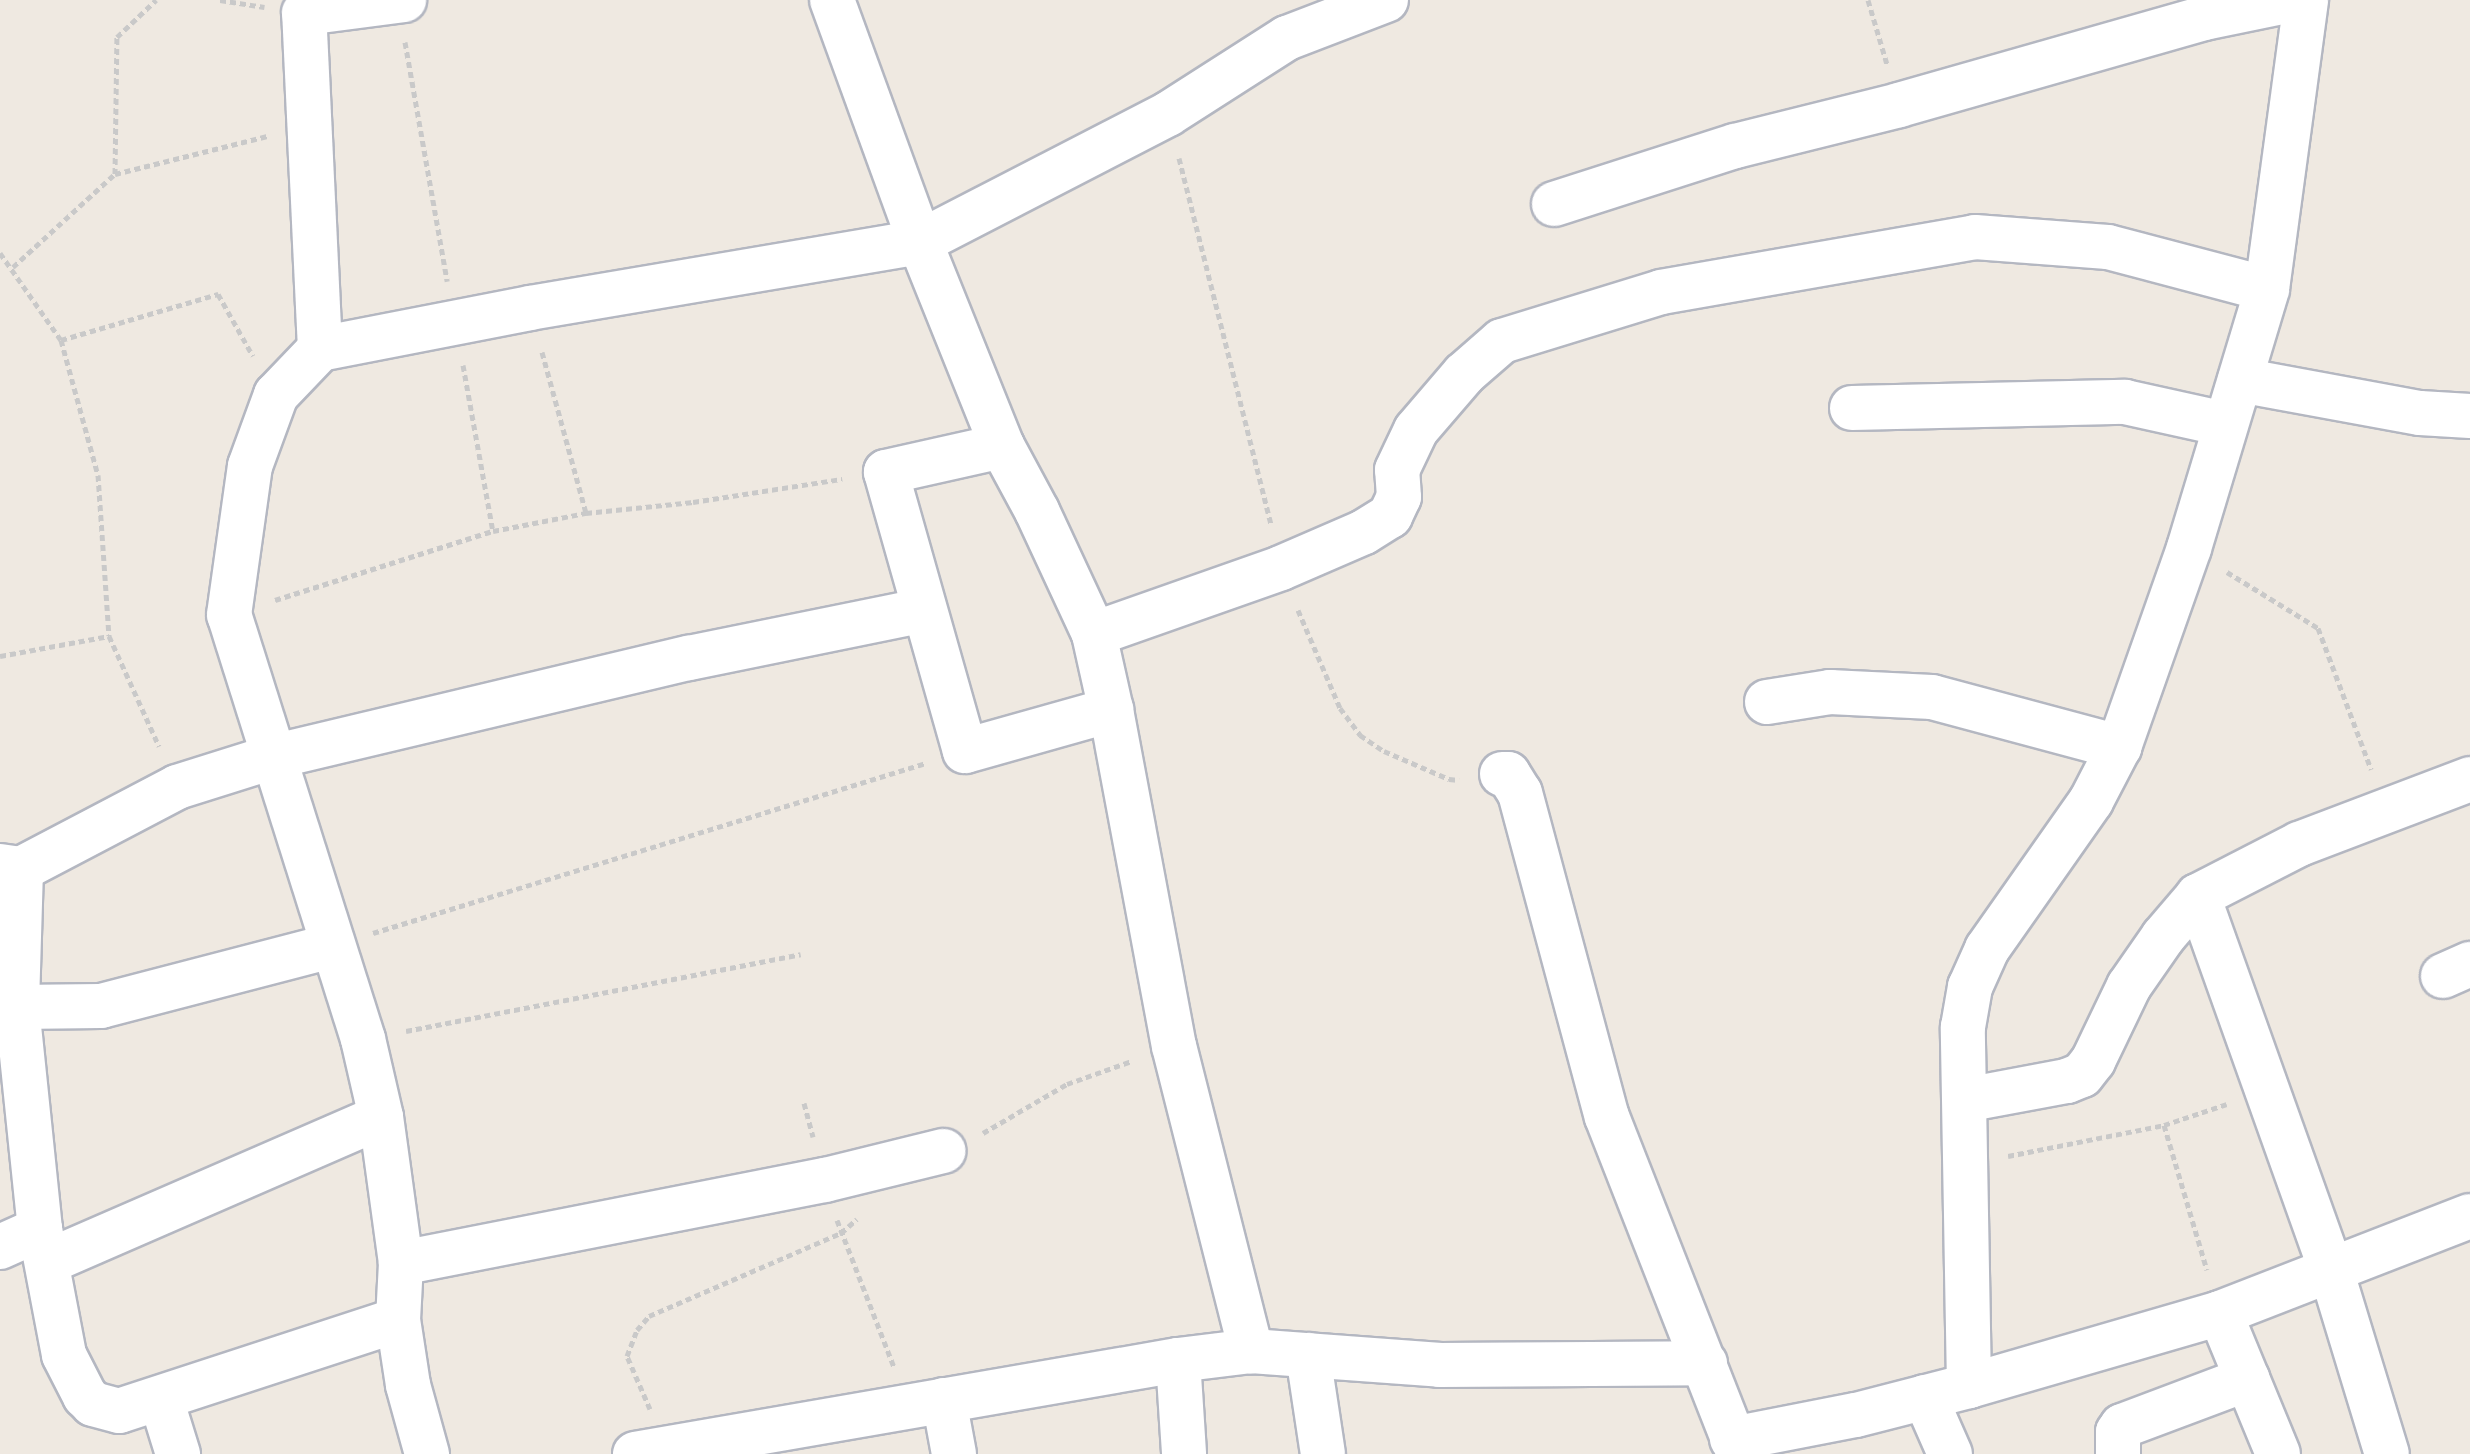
<!DOCTYPE html>
<style>
body{margin:0}
#map{position:relative;width:2470px;height:1454px;overflow:hidden;background:#efe9e1;font-family:Signika,sans-serif}
div>[style]{position:absolute}
[style*='--x']{left:calc(var(--x)*1px);top:calc(var(--y)*1px);width:calc(var(--w)*1px);rotate:calc(var(--a)*1deg)}
.path>*{height:5px;margin-top:-2.5px;transform-origin:0;background:repeating-linear-gradient(90deg,#c9c9c9 0 6px,transparent 0 10px)}
.roads{filter:drop-shadow(2px 0 #b4b7c1) drop-shadow(-2px 0 #b4b7c1) drop-shadow(0 2px #b4b7c1) drop-shadow(0 -2px #b4b7c1)}
.minor>*{height:44px;margin:-22px;padding:0 22px;transform-origin:22px;border-radius:22px;background:#fff}
span{translate:-50% -50%;white-space:nowrap;text-align:center;line-height:1.15;-webkit-text-stroke:6px #fff;paint-order:stroke}
</style>
<div id="map">
<div class="path">
<i style="--x:220;--y:0;--w:45;--a:9"></i>
<i style="--x:1868;--y:0;--w:67;--a:73.5"></i>
<i style="--x:405;--y:42;--w:243;--a:80"></i>
<i style="--x:1179;--y:158;--w:377;--a:75.9"></i>
<i style="--x:115;--y:174;--w:137;--a:-89.2"></i>
<i style="--x:117;--y:37;--w:54;--a:-43.5"></i>
<i style="--x:0;--y:253;--w:106;--a:55"></i>
<i style="--x:61;--y:340;--w:140;--a:74.7"></i>
<i style="--x:98;--y:475;--w:161;--a:86.1"></i>
<i style="--x:109;--y:636;--w:121;--a:65.6"></i>
<i style="--x:13;--y:267;--w:138;--a:-42.4"></i>
<i style="--x:115;--y:174;--w:157;--a:-14"></i>
<i style="--x:61;--y:340;--w:164;--a:-16.3"></i>
<i style="--x:218;--y:294;--w:71;--a:60.6"></i>
<i style="--x:542;--y:352;--w:167;--a:74.7"></i>
<i style="--x:463;--y:365;--w:169;--a:79.8"></i>
<i style="--x:2227;--y:572;--w:107;--a:31.6"></i>
<i style="--x:2318;--y:628;--w:151;--a:69.4"></i>
<i style="--x:275;--y:600;--w:229;--a:-17.6"></i>
<i style="--x:493;--y:531;--w:95;--a:-11"></i>
<i style="--x:586;--y:513;--w:108;--a:-5.9"></i>
<i style="--x:693;--y:502;--w:151;--a:-8.8"></i>
<i style="--x:1298;--y:610;--w:107;--a:66.8"></i>
<i style="--x:1340;--y:708;--w:34;--a:53"></i>
<i style="--x:1360;--y:735;--w:29;--a:34"></i>
<i style="--x:1384;--y:751;--w:71;--a:23.3"></i>
<i style="--x:1449;--y:779;--w:10;--a:6"></i>
<i style="--x:0;--y:656;--w:111;--a:-10.4"></i>
<i style="--x:373;--y:933;--w:579;--a:-17.09"></i>
<i style="--x:406;--y:1031;--w:402;--a:-11"></i>
<i style="--x:804;--y:1103;--w:35;--a:75"></i>
<i style="--x:2164;--y:1125;--w:151;--a:73.5"></i>
<i style="--x:983;--y:1133;--w:97;--a:-30.3"></i>
<i style="--x:1067;--y:1084;--w:69;--a:-19.5"></i>
<i style="--x:2008;--y:1156;--w:159;--a:-11.2"></i>
<i style="--x:2164;--y:1125;--w:66;--a:-18.4"></i>
<i style="--x:837;--y:1220;--w:158;--a:68.8"></i>
<i style="--x:650;--y:1409;--w:58;--a:-113.5"></i>
<i style="--x:627;--y:1356;--w:28;--a:-69"></i>
<i style="--x:637;--y:1330;--w:18;--a:-49"></i>
<i style="--x:649;--y:1316;--w:209;--a:-23.4"></i>
<i style="--x:841;--y:1233;--w:21;--a:-41"></i>
</div>
<div class="roads">
<div class="minor">
<i style="--x:832;--y:0;--w:258;--a:70"></i>
<i style="--x:920;--y:242;--w:220;--a:68.1"></i>
<i style="--x:1002;--y:446;--w:119;--a:167.4"></i>
<i style="--x:886;--y:472;--w:290;--a:74.2"></i>
<i style="--x:965;--y:751;--w:152;--a:-15.7"></i>
<i style="--x:1111;--y:710;--w:342;--a:79.4"></i>
<i style="--x:1174;--y:1046;--w:315;--a:75.8"></i>
<i style="--x:1554;--y:204;--w:190;--a:-17.8"></i>
<i style="--x:1735;--y:146;--w:169;--a:-14"></i>
<i style="--x:1899;--y:105;--w:317;--a:-15.9"></i>
<i style="--x:2204;--y:18;--w:90;--a:-11.6"></i>
<i style="--x:320;--y:349;--w:336;--a:-92.7"></i>
<i style="--x:304;--y:13;--w:101;--a:-7.4"></i>
<i style="--x:2240;--y:380;--w:183;--a:10.4"></i>
<i style="--x:2420;--y:413;--w:50;--a:3.4"></i>
<i style="--x:1852;--y:408;--w:273;--a:-1.3"></i>
<i style="--x:2125;--y:402;--w:102;--a:12.4"></i>
<i style="--x:1002;--y:446;--w:74;--a:61.7"></i>
<i style="--x:1037;--y:511;--w:136;--a:65.1"></i>
<i style="--x:1094;--y:634;--w:78;--a:77.4"></i>
<i style="--x:1094;--y:634;--w:198;--a:-19.4"></i>
<i style="--x:1281;--y:568;--w:90;--a:-23.4"></i>
<i style="--x:1364;--y:532;--w:31;--a:-32"></i>
<i style="--x:1390;--y:516;--w:21;--a:-65"></i>
<i style="--x:1399;--y:497;--w:27;--a:-94"></i>
<i style="--x:1397;--y:470;--w:44;--a:-64.6"></i>
<i style="--x:1416;--y:430;--w:74;--a:-49.4"></i>
<i style="--x:1464;--y:374;--w:50;--a:-41"></i>
<i style="--x:1502;--y:341;--w:166;--a:-17.1"></i>
<i style="--x:1661;--y:292;--w:319;--a:-9.9"></i>
<i style="--x:1975;--y:237;--w:133;--a:4.3"></i>
<i style="--x:2108;--y:247;--w:164;--a:14.8"></i>
<i style="--x:1767;--y:702;--w:64;--a:-9"></i>
<i style="--x:1830;--y:692;--w:102;--a:2.8"></i>
<i style="--x:1932;--y:697;--w:194;--a:15"></i>
<i style="--x:1502;--y:774;--w:6;--a:0"></i>
<i style="--x:1508;--y:774;--w:22;--a:58"></i>
<i style="--x:1520;--y:793;--w:335;--a:75"></i>
<i style="--x:1607;--y:1117;--w:362;--a:68.6"></i>
<i style="--x:0;--y:866;--w:21;--a:8"></i>
<i style="--x:21;--y:869;--w:176;--a:-27.7"></i>
<i style="--x:177;--y:787;--w:100;--a:-17.5"></i>
<i style="--x:272;--y:757;--w:429;--a:-13.4"></i>
<i style="--x:689;--y:658;--w:240;--a:-11.5"></i>
<i style="--x:21;--y:869;--w:138;--a:91.7"></i>
<i style="--x:17;--y:1007;--w:223;--a:84.1"></i>
<i style="--x:40;--y:1229;--w:128;--a:79.2"></i>
<i style="--x:64;--y:1355;--w:46;--a:62.9"></i>
<i style="--x:85;--y:1396;--w:11;--a:45"></i>
<i style="--x:93;--y:1404;--w:27;--a:15"></i>
<i style="--x:119;--y:1411;--w:293;--a:-18.1"></i>
<i style="--x:2198;--y:896;--w:397;--a:70.4"></i>
<i style="--x:2331;--y:1270;--w:192;--a:73.1"></i>
<i style="--x:2443;--y:976;--w:30;--a:-24"></i>
<i style="--x:17;--y:1007;--w:84;--a:-0.7"></i>
<i style="--x:101;--y:1006;--w:238;--a:-14.6"></i>
<i style="--x:1965;--y:1100;--w:104;--a:-10.6"></i>
<i style="--x:2067;--y:1081;--w:16;--a:-22"></i>
<i style="--x:2082;--y:1075;--w:18;--a:-52"></i>
<i style="--x:2093;--y:1061;--w:83;--a:-64.4"></i>
<i style="--x:2129;--y:986;--w:60;--a:-55.2"></i>
<i style="--x:2163;--y:937;--w:54;--a:-49.5"></i>
<i style="--x:2198;--y:896;--w:114;--a:-27.2"></i>
<i style="--x:2299;--y:844;--w:183;--a:-20.8"></i>
<i style="--x:0;--y:1247;--w:44;--a:-24.2"></i>
<i style="--x:47;--y:1262;--w:364;--a:-23.5"></i>
<i style="--x:401;--y:1263;--w:432;--a:-11.1"></i>
<i style="--x:825;--y:1180;--w:122;--a:-13.8"></i>
<i style="--x:2220;--y:1313;--w:152;--a:67.6"></i>
<i style="--x:1308;--y:1355;--w:100;--a:81.4"></i>
<i style="--x:1178;--y:1360;--w:94;--a:86.3"></i>
<i style="--x:1969;--y:1386;--w:359;--a:-91"></i>
<i style="--x:1963;--y:1027;--w:41;--a:-80.1"></i>
<i style="--x:1970;--y:987;--w:42;--a:-65.9"></i>
<i style="--x:1987;--y:949;--w:181;--a:-54.9"></i>
<i style="--x:2091;--y:801;--w:61;--a:-62.6"></i>
<i style="--x:2119;--y:747;--w:211;--a:-70.6"></i>
<i style="--x:2189;--y:548;--w:270;--a:-73.2"></i>
<i style="--x:2267;--y:289;--w:292;--a:-82.3"></i>
<i style="--x:1925;--y:1397;--w:62;--a:66.3"></i>
<i style="--x:161;--y:1399;--w:58;--a:72.8"></i>
<i style="--x:944;--y:1400;--w:55;--a:79.5"></i>
<i style="--x:1732;--y:1439;--w:126;--a:-11"></i>
<i style="--x:1856;--y:1415;--w:117;--a:-14.4"></i>
<i style="--x:1969;--y:1386;--w:261;--a:-16.2"></i>
<i style="--x:2220;--y:1313;--w:268;--a:-21.2"></i>
<i style="--x:427;--y:1454;--w:72;--a:-105.4"></i>
<i style="--x:408;--y:1385;--w:66;--a:-98.7"></i>
<i style="--x:398;--y:1320;--w:57;--a:-87"></i>
<i style="--x:401;--y:1263;--w:147;--a:-97.8"></i>
<i style="--x:381;--y:1117;--w:80;--a:-103"></i>
<i style="--x:363;--y:1039;--w:445;--a:-107.5"></i>
<i style="--x:229;--y:615;--w:150;--a:-82"></i>
<i style="--x:250;--y:466;--w:76;--a:-69.9"></i>
<i style="--x:276;--y:395;--w:64;--a:-46.3"></i>
<i style="--x:320;--y:349;--w:214;--a:-11"></i>
<i style="--x:530;--y:308;--w:396;--a:-9.6"></i>
<i style="--x:920;--y:242;--w:279;--a:-27.3"></i>
<i style="--x:1168;--y:114;--w:141;--a:-32.6"></i>
<i style="--x:1287;--y:38;--w:106;--a:-21"></i>
<i style="--x:635;--y:1454;--w:551;--a:-9.82"></i>
<i style="--x:1178;--y:1360;--w:74;--a:-7"></i>
<i style="--x:1251;--y:1351;--w:190;--a:4.2"></i>
<i style="--x:1440;--y:1365;--w:265;--a:-0.4"></i>
<i style="--x:2118;--y:1454;--w:22;--a:-90"></i>
<i style="--x:2118;--y:1432;--w:7;--a:-56"></i>
<i style="--x:2122;--y:1426;--w:134;--a:-20.6"></i>
</div>
</div>
</div>
